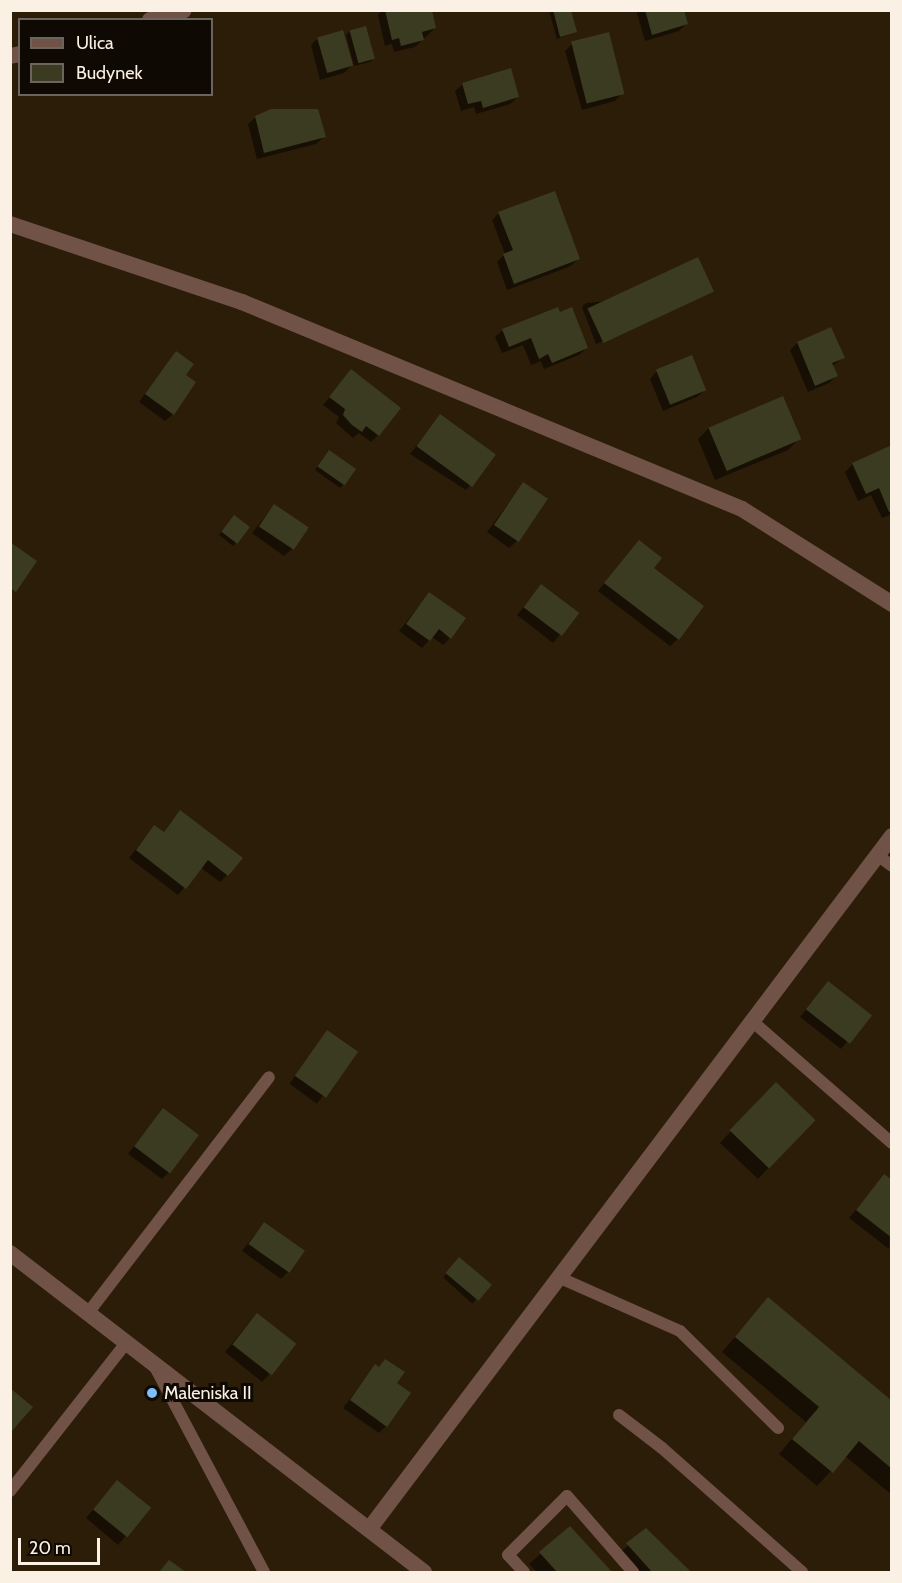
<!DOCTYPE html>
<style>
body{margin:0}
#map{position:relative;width:902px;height:1583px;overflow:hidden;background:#2c1d08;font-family:Cabin,sans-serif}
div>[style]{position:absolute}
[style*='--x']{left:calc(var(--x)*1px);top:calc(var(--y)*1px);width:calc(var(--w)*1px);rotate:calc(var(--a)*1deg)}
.shadow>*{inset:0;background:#0007;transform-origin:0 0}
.building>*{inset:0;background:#3b3b22;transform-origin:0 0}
.service>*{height:12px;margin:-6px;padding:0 6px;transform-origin:6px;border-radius:6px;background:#715247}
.minor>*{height:16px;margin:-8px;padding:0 8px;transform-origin:8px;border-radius:8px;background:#715247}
.tertiary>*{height:16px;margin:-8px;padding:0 8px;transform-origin:8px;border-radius:8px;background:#715247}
.dots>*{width:16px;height:16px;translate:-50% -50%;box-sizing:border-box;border:3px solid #0f0903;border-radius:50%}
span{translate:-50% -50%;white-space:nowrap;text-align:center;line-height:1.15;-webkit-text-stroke:6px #0f0903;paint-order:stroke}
.poi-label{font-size:18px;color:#fbf0e4}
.left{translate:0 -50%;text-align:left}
.frame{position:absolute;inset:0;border:12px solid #fbf0e4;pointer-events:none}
.legend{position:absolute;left:18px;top:18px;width:195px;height:78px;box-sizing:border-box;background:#0f0903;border:2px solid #6d655d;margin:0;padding:8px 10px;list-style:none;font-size:18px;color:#fbf0e4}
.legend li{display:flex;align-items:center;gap:12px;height:30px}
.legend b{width:30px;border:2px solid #6d655d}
.scale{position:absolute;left:18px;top:1538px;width:82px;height:27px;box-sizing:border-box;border:3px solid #fbf0e4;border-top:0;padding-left:8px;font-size:18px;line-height:21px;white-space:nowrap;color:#fbf0e4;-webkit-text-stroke:4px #0f0903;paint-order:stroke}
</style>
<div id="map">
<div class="shadow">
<i style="clip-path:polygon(382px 10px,431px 10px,435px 28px,415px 47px,394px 52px,392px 44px,385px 46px,378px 15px)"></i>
<i style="clip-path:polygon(569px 10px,575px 32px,557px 39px,549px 11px)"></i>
<i style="clip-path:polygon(636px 10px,682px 10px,686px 24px,679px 31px,645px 41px)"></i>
<i style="clip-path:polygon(350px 31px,374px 59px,370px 62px,354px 66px,346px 35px)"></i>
<i style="clip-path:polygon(318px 38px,351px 66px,344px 73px,320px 80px,311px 45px)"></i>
<i style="clip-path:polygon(572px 44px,622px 93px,615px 101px,582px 110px,565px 51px)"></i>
<i style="clip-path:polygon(463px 84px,518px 97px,510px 104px,476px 114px,474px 107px,461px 111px,455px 91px)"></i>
<i style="clip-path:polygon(256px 117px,324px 137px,316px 144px,257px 159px,248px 124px)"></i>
<i style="clip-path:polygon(499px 213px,579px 258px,571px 266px,507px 290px,497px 262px,505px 254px,492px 220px)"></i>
<i style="clip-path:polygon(712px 292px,596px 344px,582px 307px,586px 303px)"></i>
<i style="clip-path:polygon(503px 330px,587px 348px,579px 355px,544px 369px,541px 361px,531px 365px,523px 345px,502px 353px,495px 337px)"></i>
<i style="clip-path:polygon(797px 343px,843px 358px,832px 366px,836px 376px,829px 383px,808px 392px,790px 350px)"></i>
<i style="clip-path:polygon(176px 353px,184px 375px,173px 414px,165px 421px,139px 402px)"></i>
<i style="clip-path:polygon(351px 371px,378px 435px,371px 442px,359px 433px,353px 438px,336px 423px,339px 417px,323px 405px)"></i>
<i style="clip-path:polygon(657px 371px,705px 390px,697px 397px,663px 411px,650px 379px)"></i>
<i style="clip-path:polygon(440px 416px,473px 482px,466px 490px,410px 454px)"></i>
<i style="clip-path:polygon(709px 428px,799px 439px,788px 450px,715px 480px,698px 439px)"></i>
<i style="clip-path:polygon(892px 447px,892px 514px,882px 518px,871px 495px,858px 501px,845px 472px,853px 464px)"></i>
<i style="clip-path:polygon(326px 455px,343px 485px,340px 488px,315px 470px)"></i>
<i style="clip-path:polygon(523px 484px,517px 541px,509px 548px,487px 532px)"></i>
<i style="clip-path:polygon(274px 506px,292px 549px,284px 556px,252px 533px)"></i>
<i style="clip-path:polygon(231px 520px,248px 528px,233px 546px,219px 535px)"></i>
<i style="clip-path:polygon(639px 542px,678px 639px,670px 646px,598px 591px)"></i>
<i style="clip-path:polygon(429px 594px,450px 638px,443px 645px,432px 637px,422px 648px,399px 631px)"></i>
<i style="clip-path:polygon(534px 594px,577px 614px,553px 643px,517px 615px)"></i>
<i style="clip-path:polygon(173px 819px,227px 875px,220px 882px,201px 868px,178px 895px,129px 858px,147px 835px,163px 833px)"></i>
<i style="clip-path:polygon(821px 990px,869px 1015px,841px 1049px,800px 1017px)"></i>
<i style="left:327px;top:1032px;width:34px;height:64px;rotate:36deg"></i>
<i style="clip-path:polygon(765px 1095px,814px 1120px,758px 1179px,720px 1143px)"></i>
<i style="clip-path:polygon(156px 1118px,169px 1172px,162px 1179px,128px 1154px)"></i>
<i style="clip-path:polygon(884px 1176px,892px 1182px,889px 1249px,849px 1218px)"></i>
<i style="clip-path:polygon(264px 1223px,288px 1272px,281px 1279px,242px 1251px)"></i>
<i style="left:460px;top:1259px;width:39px;height:25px;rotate:42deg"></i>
<i style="clip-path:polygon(768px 1299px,892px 1403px,892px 1495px,845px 1456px,817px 1486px,779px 1454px,806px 1422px,722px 1352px)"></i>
<i style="clip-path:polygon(250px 1322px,269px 1375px,262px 1382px,225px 1352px)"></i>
<i style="clip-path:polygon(375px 1366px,395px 1384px,386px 1426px,379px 1433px,343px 1408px)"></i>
<i style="clip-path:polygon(110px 1489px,149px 1508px,118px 1545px,86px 1518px)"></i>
<i style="clip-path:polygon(570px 1528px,610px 1572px,537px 1572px,529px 1564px)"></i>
<i style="clip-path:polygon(646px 1530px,689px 1572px,632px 1572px,616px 1556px)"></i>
</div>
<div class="building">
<i style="clip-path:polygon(385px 10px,432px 10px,436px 28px,422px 32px,424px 40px,401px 46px,399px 38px,392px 40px)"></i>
<i style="clip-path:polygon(553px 10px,571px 10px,577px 32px,560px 37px)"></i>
<i style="clip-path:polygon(645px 10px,684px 10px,688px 24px,652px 35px)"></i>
<i style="left:366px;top:26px;width:34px;height:17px;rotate:75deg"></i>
<i style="left:343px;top:30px;width:37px;height:27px;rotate:74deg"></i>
<i style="left:609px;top:32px;width:64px;height:39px;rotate:76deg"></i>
<i style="clip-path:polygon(511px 68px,519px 97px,483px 108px,481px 101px,468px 104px,462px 83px)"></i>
<i style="clip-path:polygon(271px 109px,318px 109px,326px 137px,264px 153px,255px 116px)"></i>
<i style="clip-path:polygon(555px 191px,580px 259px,514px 284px,503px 254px,513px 250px,498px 212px)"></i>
<i style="left:698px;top:257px;width:38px;height:122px;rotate:65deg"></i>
<i style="clip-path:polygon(558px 307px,560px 312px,572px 307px,588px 348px,552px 363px,548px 354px,539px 359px,531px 338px,509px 347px,502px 329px)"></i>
<i style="clip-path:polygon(831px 327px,845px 358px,832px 363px,838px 376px,815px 386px,797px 342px)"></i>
<i style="clip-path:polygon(176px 351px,194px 364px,186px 375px,196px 382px,174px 415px,145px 394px)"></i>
<i style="left:692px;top:355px;width:38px;height:39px;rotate:68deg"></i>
<i style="clip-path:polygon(351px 369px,401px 408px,379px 436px,366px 426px,362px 432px,352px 425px,343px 415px,345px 409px,329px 397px)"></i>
<i style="left:783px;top:396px;width:47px;height:81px;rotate:67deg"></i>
<i style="left:440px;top:414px;width:69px;height:40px;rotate:36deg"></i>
<i style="clip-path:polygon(892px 445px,892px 511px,889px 512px,879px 488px,866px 494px,852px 463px)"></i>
<i style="left:329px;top:450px;width:33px;height:20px;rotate:35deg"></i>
<i style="left:523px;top:482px;width:30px;height:52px;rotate:34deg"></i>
<i style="left:274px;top:504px;width:42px;height:27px;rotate:34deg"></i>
<i style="left:234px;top:515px;width:20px;height:21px;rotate:37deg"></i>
<i style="clip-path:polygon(639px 540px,662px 558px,654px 568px,704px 606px,679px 640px,604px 583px)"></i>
<i style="clip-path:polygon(10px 542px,37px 561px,16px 592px,10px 588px)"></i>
<i style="left:541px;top:584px;width:48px;height:29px;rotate:37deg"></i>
<i style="clip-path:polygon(429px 592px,466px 618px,451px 639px,439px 629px,430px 641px,406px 624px)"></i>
<i style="clip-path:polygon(180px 810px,243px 858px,228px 876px,208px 860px,186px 889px,136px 850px,154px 825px,164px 832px)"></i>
<i style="left:828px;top:981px;width:56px;height:36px;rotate:38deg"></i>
<i style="left:327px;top:1030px;width:38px;height:56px;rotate:35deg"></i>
<i style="left:776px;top:1082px;width:55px;height:67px;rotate:44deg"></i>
<i style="left:163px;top:1108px;width:45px;height:48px;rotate:37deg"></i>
<i style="clip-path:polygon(884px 1174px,892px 1180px,892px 1238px,856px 1210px)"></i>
<i style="left:264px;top:1222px;width:50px;height:27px;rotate:35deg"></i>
<i style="left:459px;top:1257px;width:43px;height:21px;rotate:40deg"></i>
<i style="clip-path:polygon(768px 1297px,892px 1401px,892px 1469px,859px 1441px,833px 1473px,792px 1439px,819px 1407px,735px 1337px)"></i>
<i style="left:257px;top:1313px;width:50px;height:40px;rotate:38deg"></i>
<i style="clip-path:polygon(385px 1359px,405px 1372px,397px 1383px,411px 1393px,387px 1427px,350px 1400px,375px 1364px,379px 1367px)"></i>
<i style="clip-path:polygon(10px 1388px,33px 1407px,10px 1433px)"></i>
<i style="left:117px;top:1480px;width:44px;height:38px;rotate:39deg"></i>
<i style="clip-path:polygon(570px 1526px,612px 1572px,557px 1572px,539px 1552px)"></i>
<i style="clip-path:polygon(646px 1528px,688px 1569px,691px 1572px,652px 1572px,626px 1543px)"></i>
<i style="clip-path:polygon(169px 1560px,186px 1572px,159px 1572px)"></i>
</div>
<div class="service">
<i style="--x:877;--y:855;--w:19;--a:36"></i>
<i style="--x:752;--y:1021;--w:186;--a:41.1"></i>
<i style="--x:558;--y:1277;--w:133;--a:23.9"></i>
<i style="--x:680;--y:1331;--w:138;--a:44.7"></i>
<i style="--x:88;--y:1313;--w:297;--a:-52.5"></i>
<i style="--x:155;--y:1367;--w:232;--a:62"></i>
<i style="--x:619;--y:1415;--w:54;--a:37.5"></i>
<i style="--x:662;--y:1448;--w:187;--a:41.5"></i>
<i style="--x:10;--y:1491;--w:189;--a:-51.9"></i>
<i style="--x:524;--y:1572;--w:23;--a:-133"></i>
<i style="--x:508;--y:1555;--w:83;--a:-45"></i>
<i style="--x:567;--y:1496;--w:101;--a:49"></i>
</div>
<div class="minor">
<i style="--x:10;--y:224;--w:245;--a:18.6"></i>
<i style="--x:242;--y:302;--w:541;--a:22.49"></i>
<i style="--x:742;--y:509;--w:178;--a:32.3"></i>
<i style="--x:370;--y:1528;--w:867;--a:-52.97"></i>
</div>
<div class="tertiary">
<i style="--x:150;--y:20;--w:35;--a:-16"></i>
<i style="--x:10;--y:56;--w:10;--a:-11"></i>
<i style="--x:10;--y:1253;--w:523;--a:37.62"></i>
</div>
<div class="dots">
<i style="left:152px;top:1393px;background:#7dbef9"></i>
</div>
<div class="poi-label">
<span class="left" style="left:164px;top:1393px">Maleniska II</span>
</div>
<div class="frame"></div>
<ul class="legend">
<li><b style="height:8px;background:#715247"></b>Ulica</li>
<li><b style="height:16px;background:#3b3b22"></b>Budynek</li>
</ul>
<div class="scale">20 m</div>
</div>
